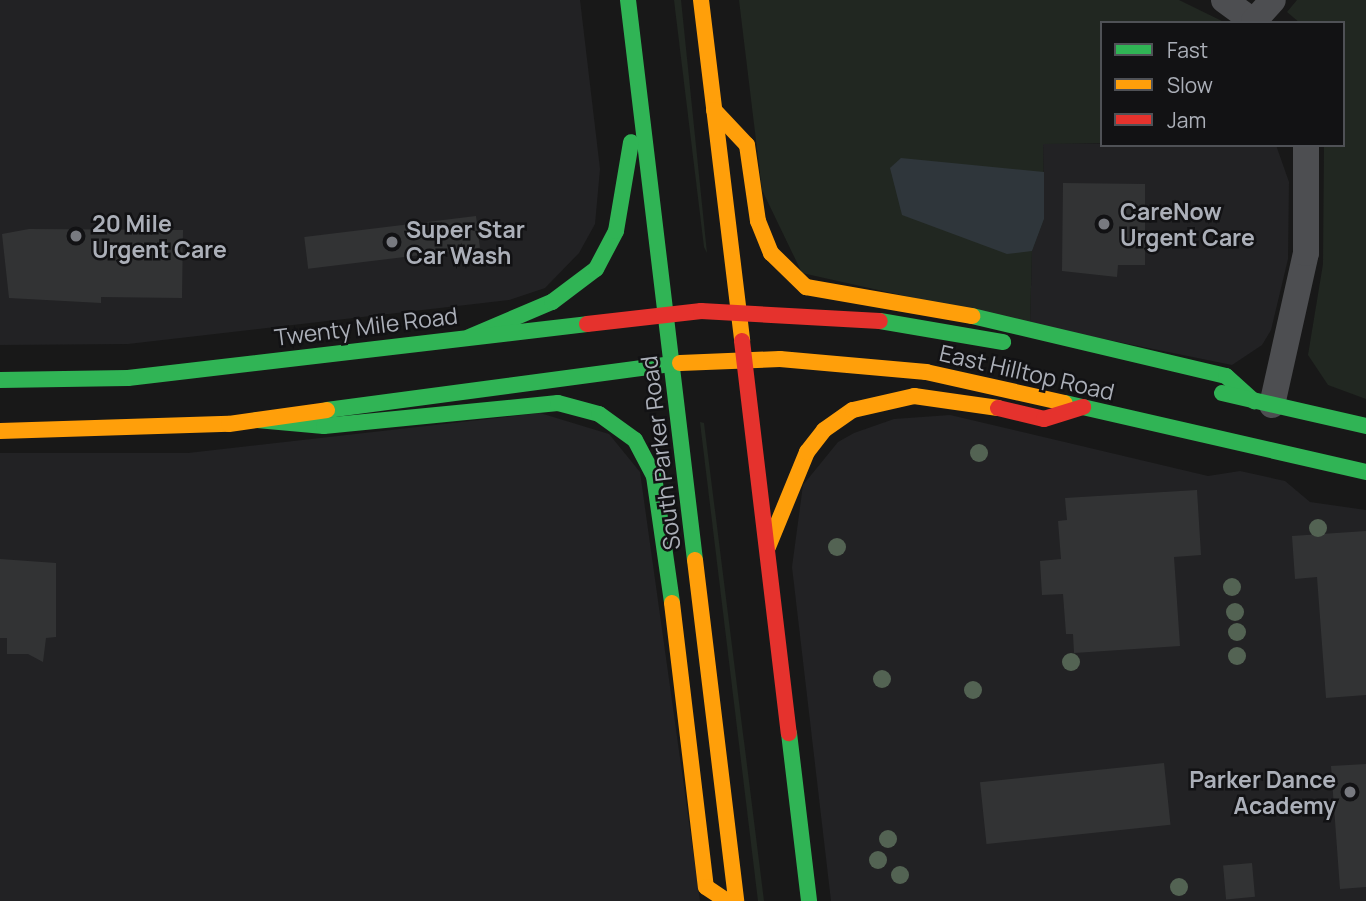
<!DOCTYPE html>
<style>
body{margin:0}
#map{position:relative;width:1366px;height:901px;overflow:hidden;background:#181818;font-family:Manrope,sans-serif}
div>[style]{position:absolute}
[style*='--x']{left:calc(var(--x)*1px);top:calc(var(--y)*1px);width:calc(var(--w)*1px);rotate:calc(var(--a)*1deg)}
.built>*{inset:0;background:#222224}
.green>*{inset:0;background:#212721}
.water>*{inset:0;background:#2f363b}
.building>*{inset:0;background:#323334;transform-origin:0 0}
.street>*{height:26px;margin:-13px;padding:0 13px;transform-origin:13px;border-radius:13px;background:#4d4e51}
.fast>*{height:16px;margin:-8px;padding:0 8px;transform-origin:8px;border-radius:8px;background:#30b455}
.slow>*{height:16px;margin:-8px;padding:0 8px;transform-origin:8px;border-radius:8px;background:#ff9f0a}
.jam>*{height:16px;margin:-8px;padding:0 8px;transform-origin:8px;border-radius:8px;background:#e5322d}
.trees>*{width:18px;height:18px;margin:-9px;border-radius:50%;background:#536353}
.dots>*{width:19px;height:19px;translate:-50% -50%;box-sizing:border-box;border:4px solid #121214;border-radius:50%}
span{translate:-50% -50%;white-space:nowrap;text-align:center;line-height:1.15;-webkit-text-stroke:5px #121214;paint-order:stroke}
.poi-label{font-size:23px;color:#abafb8;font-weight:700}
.left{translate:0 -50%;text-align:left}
.right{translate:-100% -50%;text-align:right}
.street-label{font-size:23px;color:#abafb8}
.legend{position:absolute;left:1100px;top:21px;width:245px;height:126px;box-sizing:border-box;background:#121214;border:2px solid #4f5156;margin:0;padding:9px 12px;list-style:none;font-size:21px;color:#abafb8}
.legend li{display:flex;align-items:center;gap:14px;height:35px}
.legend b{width:35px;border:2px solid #4f5156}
</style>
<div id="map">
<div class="built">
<i style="clip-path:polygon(0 0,580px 0,600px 169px,595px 224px,579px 253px,545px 288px,509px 300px,128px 344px,0 345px)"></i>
<i style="clip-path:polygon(1043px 143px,1276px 145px,1289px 182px,1288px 259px,1271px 330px,1262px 345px,1232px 365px,1030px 324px,1032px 251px,1044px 219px)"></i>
<i style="clip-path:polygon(540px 413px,609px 434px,640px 472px,700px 901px,0 901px,0 453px,188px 453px)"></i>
<i style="clip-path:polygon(950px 415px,1208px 476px,1240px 471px,1285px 481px,1310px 502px,1366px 510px,1366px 901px,831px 901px,792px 567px,803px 485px,838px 442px,854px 433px,894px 419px)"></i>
</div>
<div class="green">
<i style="clip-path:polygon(674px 0,681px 0,707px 253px,704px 247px)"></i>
<i style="clip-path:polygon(739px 0,1179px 0,1226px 23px,1102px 23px,1102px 143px,1043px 144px,1044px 219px,1032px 251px,1030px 324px,802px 273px,762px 190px)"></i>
<i style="clip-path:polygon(1297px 0,1366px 0,1366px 399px,1328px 385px,1308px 355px,1323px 264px,1324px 145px,1343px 145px,1343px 23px,1300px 23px,1287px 12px)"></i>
<i style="clip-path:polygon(700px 422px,704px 423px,764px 901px,758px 901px)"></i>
</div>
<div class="water">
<i style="clip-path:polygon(901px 158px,1044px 172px,1044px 219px,1032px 251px,1007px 254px,902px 215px,890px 168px)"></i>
</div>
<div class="building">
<i style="clip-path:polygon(1063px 183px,1145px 184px,1145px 265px,1118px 265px,1117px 277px,1062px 271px)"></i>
<i style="left:476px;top:216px;width:32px;height:173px;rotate:83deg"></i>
<i style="clip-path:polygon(29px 229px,183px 230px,182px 298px,101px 297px,101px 303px,9px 298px,2px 234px)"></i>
<i style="clip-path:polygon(1197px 490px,1201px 555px,1174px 557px,1180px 646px,1074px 653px,1073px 634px,1066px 634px,1063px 594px,1042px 595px,1040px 561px,1061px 559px,1058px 521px,1067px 520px,1065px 498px)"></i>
<i style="clip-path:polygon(1366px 531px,1366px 695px,1326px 698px,1317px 577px,1295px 579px,1292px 536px)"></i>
<i style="clip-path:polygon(0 559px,56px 563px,56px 637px,46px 638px,43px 662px,28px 654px,7px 654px,7px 638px,0 638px)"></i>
<i style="left:1164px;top:763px;width:62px;height:185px;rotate:84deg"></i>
<i style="clip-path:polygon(1366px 764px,1366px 887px,1340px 889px,1331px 766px)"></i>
<i style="left:1252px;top:863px;width:34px;height:29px;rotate:85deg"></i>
</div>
<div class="street">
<i style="--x:1224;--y:0;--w:39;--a:36"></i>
<i style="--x:1254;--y:21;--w:28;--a:-48"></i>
<i style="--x:1272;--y:405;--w:156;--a:-77.4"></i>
<i style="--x:1306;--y:253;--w:108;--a:-90"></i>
</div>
<div class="fast">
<i style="--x:628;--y:0;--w:564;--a:83.18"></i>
<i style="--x:972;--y:316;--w:261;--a:13.3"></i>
<i style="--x:1226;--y:376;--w:38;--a:42"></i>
<i style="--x:880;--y:321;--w:125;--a:9.7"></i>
<i style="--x:469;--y:337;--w:90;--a:-22.9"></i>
<i style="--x:552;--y:302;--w:55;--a:-36.9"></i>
<i style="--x:596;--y:269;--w:43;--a:-62.2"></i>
<i style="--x:616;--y:231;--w:90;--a:-80.4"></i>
<i style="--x:0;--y:380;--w:128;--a:-0.9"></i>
<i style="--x:128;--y:378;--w:462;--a:-6.7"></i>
<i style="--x:1222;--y:393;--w:148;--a:12.9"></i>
<i style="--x:1065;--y:403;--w:309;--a:12.9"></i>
<i style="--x:327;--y:410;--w:356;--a:-7.6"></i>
<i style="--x:257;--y:420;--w:67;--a:5.1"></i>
<i style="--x:324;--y:426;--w:235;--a:-5.6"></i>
<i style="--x:558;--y:403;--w:42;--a:15"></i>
<i style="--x:599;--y:414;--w:44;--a:35.8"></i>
<i style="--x:635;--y:440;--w:41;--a:62.2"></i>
<i style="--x:654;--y:476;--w:128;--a:81.9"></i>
<i style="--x:789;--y:733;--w:169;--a:83.2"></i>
</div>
<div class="slow">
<i style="--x:701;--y:0;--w:343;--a:83.1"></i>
<i style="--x:714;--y:110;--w:48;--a:46.7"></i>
<i style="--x:747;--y:145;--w:77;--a:81.8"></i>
<i style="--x:758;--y:221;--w:35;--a:68"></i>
<i style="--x:771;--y:253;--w:49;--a:44.2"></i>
<i style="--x:806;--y:287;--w:169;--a:9.9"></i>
<i style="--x:680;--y:363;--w:100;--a:-2.3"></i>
<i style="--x:780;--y:359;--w:147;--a:5.1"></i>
<i style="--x:926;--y:372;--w:142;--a:12.6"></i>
<i style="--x:0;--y:431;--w:229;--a:-1.8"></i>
<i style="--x:229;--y:424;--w:99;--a:-8.1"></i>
<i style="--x:768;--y:547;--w:103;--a:-67.7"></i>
<i style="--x:807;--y:452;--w:28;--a:-52"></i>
<i style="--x:824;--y:430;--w:35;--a:-35"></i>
<i style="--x:853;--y:410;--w:63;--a:-12.9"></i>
<i style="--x:914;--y:396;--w:85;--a:8.1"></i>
<i style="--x:695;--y:560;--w:343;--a:83.1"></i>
<i style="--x:672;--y:603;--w:286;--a:83.2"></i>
<i style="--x:706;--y:887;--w:25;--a:34"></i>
</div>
<div class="jam">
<i style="--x:587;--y:324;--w:115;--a:-6.5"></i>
<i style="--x:701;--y:311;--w:179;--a:3.2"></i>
<i style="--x:742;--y:341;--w:395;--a:83.2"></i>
<i style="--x:998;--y:408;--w:47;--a:13.4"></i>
<i style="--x:1044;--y:419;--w:41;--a:-17.1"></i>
</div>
<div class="trees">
<i style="left:979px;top:453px"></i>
<i style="left:1318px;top:528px"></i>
<i style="left:837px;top:547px"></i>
<i style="left:1232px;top:587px"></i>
<i style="left:1235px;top:612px"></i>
<i style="left:1237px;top:632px"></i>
<i style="left:1237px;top:656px"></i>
<i style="left:1071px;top:662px"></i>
<i style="left:882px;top:679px"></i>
<i style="left:973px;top:690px"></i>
<i style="left:888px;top:839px"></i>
<i style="left:878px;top:860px"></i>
<i style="left:900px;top:875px"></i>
<i style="left:1179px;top:887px"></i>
</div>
<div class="dots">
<i style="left:1104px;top:224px;background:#787a80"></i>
<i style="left:76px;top:236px;background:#787a80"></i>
<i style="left:392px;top:242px;background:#787a80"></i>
<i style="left:1350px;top:792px;background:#787a80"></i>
</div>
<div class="poi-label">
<span class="left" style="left:1120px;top:224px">CareNow<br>Urgent Care</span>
<span class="left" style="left:92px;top:236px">20 Mile<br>Urgent Care</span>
<span class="left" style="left:406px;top:242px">Super Star<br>Car Wash</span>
<span class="right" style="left:1336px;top:792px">Parker Dance<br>Academy</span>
</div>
<div class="street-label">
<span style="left:366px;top:326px;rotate:-7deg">Twenty Mile Road</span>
<span style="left:1027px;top:372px;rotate:13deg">East Hilltop Road</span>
<span style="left:660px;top:453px;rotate:-97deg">South Parker Road</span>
</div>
<ul class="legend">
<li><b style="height:9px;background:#30b455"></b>Fast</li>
<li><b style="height:9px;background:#ff9f0a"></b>Slow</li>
<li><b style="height:9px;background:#e5322d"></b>Jam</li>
</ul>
</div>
